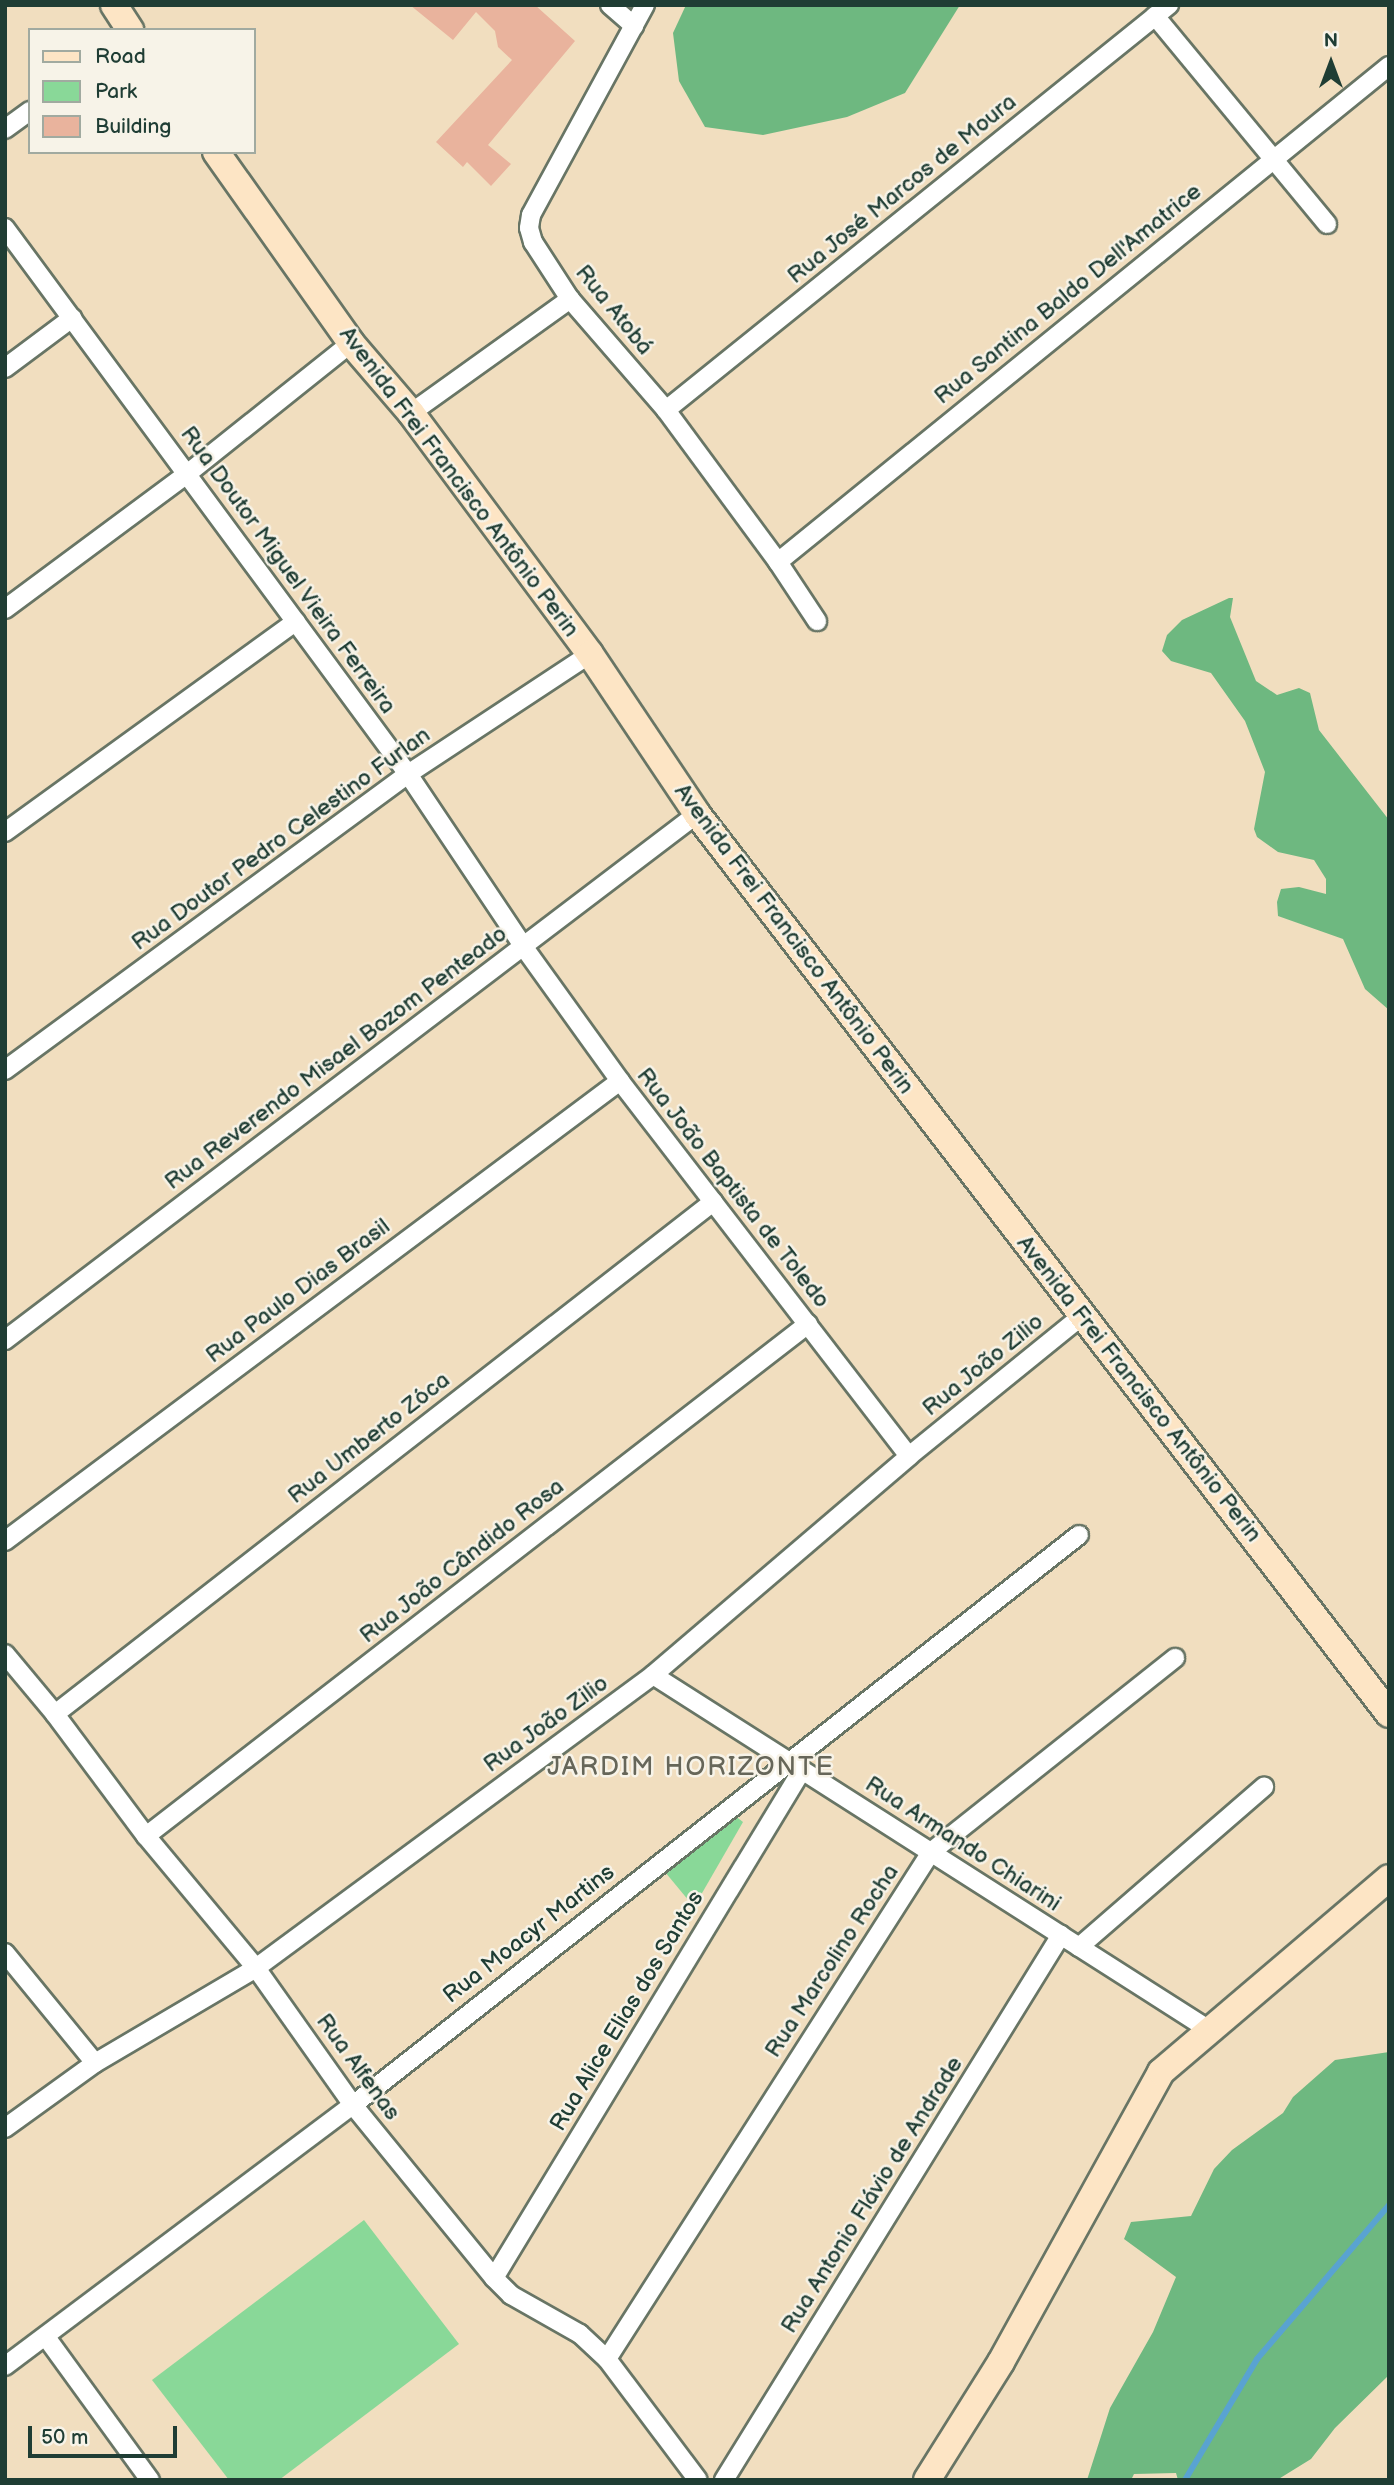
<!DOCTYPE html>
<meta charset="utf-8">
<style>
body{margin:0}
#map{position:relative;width:1394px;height:2485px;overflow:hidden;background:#f1debf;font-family:"Balsamiq Sans",sans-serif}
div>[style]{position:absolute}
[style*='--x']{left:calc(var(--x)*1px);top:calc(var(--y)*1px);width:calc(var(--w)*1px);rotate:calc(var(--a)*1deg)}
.green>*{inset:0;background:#89d898}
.forest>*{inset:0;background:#6eb880}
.stream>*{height:6px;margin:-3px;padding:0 3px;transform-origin:3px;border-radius:3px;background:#59a3d1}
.building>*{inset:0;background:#e9b39d}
.roads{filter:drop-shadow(2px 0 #687565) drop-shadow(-2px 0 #687565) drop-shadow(0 2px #687565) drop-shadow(0 -2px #687565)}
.street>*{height:18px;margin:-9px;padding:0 9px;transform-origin:9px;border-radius:9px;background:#fff}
.secondary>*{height:26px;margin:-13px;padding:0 13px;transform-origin:13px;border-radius:13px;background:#fde5c5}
span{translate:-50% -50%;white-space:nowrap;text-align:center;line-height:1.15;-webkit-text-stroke:5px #f7f3e8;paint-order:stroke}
.street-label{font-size:23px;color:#1f3d34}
.quarter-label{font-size:26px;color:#666659;letter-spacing:2px}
.frame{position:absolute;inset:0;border:7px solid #1f3d34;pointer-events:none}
.legend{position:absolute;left:28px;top:28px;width:228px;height:126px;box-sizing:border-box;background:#f7f3e8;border:2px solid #a1aaa0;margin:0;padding:9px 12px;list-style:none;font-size:21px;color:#1f3d34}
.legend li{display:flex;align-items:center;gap:14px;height:35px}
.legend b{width:35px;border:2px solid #a1aaa0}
.north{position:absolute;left:1296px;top:28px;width:70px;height:70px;-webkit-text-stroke:5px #f7f3e8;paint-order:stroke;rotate:0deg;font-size:19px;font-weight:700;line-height:28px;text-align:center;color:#1f3d34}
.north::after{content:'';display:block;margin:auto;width:24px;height:32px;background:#1f3d34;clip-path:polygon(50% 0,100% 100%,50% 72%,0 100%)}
.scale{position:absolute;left:28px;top:2426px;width:149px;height:32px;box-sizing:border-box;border:4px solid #1f3d34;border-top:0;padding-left:9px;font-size:21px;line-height:24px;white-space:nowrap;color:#1f3d34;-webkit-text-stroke:5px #f7f3e8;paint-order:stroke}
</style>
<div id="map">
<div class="green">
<i style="clip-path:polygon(734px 1815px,743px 1822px,694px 1907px,665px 1872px)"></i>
<i style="clip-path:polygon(364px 2220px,459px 2344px,279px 2480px,229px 2480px,152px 2380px)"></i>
</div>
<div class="forest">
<i style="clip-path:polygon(686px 5px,960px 5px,905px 93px,847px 117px,763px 135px,705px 127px,679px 81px,673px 33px)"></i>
<i style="clip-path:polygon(1229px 598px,1233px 598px,1230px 617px,1256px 681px,1277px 695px,1299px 688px,1310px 693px,1319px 730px,1389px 820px,1389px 1010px,1365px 989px,1343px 939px,1278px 916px,1277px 902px,1281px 889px,1299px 887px,1326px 894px,1326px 879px,1314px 860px,1278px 852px,1257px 837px,1254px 829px,1265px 772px,1245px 721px,1211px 673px,1171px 661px,1162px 651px,1167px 635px,1182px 620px)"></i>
<i style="clip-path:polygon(1389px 2052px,1389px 2375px,1335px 2428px,1311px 2459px,1277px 2480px,1178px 2480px,1176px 2473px,1134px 2474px,1131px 2480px,1087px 2480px,1110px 2408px,1153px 2332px,1176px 2277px,1124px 2239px,1131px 2222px,1191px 2216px,1214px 2169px,1232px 2150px,1283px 2113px,1293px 2097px,1335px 2060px)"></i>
</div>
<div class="stream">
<i style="--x:1185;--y:2480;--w:141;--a:-59.2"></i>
<i style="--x:1257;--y:2359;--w:203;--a:-49.4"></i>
</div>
<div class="building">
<i style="clip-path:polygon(410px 5px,535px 5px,575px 41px,488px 145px,511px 164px,491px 186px,467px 162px,463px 167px,436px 142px,512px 60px,498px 47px,495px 31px,476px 12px,453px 40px)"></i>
</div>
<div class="roads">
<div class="street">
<i style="--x:610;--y:5;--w:32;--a:41"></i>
<i style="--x:645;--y:5;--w:239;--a:118.5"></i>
<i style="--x:531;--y:215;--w:13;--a:99"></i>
<i style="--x:529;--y:228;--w:15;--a:74"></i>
<i style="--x:533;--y:242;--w:68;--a:57"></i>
<i style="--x:570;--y:299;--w:147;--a:49.1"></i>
<i style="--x:666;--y:410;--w:189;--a:53.6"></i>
<i style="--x:778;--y:562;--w:71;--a:56.5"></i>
<i style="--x:1155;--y:16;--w:270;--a:50.4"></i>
<i style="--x:5;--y:129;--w:31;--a:-36"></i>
<i style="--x:5;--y:228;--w:679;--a:53.57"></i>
<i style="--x:408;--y:774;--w:207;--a:56.2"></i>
<i style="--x:523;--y:946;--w:166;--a:54.3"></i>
<i style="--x:620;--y:1081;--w:473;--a:52.4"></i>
<i style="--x:5;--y:368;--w:84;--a:-36.7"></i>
<i style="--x:666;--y:410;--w:646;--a:-38.84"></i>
<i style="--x:411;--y:413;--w:196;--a:-35.6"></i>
<i style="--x:778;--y:562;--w:787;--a:-39.07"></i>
<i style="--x:5;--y:609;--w:227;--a:-36.6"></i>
<i style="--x:187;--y:474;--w:210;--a:-38.6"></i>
<i style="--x:5;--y:832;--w:359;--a:-35.9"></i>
<i style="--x:5;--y:1070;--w:500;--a:-36.3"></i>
<i style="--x:408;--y:774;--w:218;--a:-33.4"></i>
<i style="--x:5;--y:1340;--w:869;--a:-37.24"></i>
<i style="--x:5;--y:1541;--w:768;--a:-36.8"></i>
<i style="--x:5;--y:1654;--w:78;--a:50.2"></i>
<i style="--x:55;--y:1714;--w:152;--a:53.3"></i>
<i style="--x:146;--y:1836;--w:172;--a:50.2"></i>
<i style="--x:256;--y:1968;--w:168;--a:54.7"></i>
<i style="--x:353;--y:2105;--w:223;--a:50.8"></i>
<i style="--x:494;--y:2278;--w:24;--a:45"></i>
<i style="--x:511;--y:2295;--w:79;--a:29.5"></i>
<i style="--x:580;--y:2334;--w:37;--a:43"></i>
<i style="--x:607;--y:2359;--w:151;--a:53.1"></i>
<i style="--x:653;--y:1675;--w:662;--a:32.54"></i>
<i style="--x:55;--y:1714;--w:834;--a:-37.89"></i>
<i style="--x:146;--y:1836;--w:837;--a:-37.72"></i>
<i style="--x:1079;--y:1947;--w:245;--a:-40.9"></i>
<i style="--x:5;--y:1953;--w:142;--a:50.7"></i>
<i style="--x:5;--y:2128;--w:111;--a:-35.8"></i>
<i style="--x:95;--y:2063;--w:187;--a:-30.5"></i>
<i style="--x:256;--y:1968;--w:493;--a:-36.4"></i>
<i style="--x:653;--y:1675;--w:337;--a:-40.5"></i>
<i style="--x:909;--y:1456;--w:224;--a:-39"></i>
<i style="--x:494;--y:2278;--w:594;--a:-58.77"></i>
<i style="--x:46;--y:2337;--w:177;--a:54"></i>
<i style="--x:607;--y:2359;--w:602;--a:-57.42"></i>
<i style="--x:931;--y:1852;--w:312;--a:-38.5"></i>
<i style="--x:5;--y:2366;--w:435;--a:-36.9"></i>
<i style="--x:353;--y:2105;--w:923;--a:-38.14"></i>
<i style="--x:724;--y:2480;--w:641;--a:-58.27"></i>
</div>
<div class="secondary">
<i style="--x:114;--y:5;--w:30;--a:57"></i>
<i style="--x:216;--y:152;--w:234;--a:54.7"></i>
<i style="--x:351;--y:343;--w:92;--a:49.4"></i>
<i style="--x:411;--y:413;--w:300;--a:53.4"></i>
<i style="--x:590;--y:654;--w:192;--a:56.2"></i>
<i style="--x:697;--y:814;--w:1135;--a:52.44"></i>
<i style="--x:927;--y:2480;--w:139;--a:-57.9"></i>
<i style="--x:1001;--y:2362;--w:331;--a:-61.1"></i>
<i style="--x:1161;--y:2072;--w:299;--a:-40.4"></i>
</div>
</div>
<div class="street-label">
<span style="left:902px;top:189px;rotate:-39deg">Rua José Marcos de Moura</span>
<span style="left:1068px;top:294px;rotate:-39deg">Rua Santina Baldo Dell'Amatrice</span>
<span style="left:614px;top:310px;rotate:51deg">Rua Atobá</span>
<span style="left:459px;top:482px;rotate:53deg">Avenida Frei Francisco Antônio Perin</span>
<span style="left:288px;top:570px;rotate:54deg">Rua Doutor Miguel Vieira Ferreira</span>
<span style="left:281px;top:839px;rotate:-36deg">Rua Doutor Pedro Celestino Furlan</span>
<span style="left:794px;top:939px;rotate:53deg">Avenida Frei Francisco Antônio Perin</span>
<span style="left:336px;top:1058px;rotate:-37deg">Rua Reverendo Misael Bozom Penteado</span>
<span style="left:733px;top:1188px;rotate:52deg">Rua João Baptista de Toledo</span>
<span style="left:298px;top:1291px;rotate:-37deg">Rua Paulo Dias Brasil</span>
<span style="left:983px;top:1365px;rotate:-39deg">Rua João Zilio</span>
<span style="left:1139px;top:1389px;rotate:52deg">Avenida Frei Francisco Antônio Perin</span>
<span style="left:369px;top:1438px;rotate:-38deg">Rua Umberto Zóca</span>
<span style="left:462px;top:1561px;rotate:-38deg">Rua João Cândido Rosa</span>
<span style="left:546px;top:1724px;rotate:-36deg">Rua João Zilio</span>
<span style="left:963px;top:1844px;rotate:33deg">Rua Armando Chiarini</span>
<span style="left:529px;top:1934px;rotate:-38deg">Rua Moacyr Martins</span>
<span style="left:832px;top:1961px;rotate:-57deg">Rua Marcolino Rocha</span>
<span style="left:627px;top:2011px;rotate:-59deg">Rua Alice Elias dos Santos</span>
<span style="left:358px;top:2067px;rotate:54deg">Rua Alfenas</span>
<span style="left:872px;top:2195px;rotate:-58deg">Rua Antonio Flávio de Andrade</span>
</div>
<div class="quarter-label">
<span style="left:691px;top:1768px">JARDIM HORIZONTE</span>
</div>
<div class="frame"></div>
<ul class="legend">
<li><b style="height:9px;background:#fde5c5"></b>Road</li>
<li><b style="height:19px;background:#89d898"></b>Park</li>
<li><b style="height:19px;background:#e9b39d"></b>Building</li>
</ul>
<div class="north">N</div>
<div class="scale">50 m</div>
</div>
